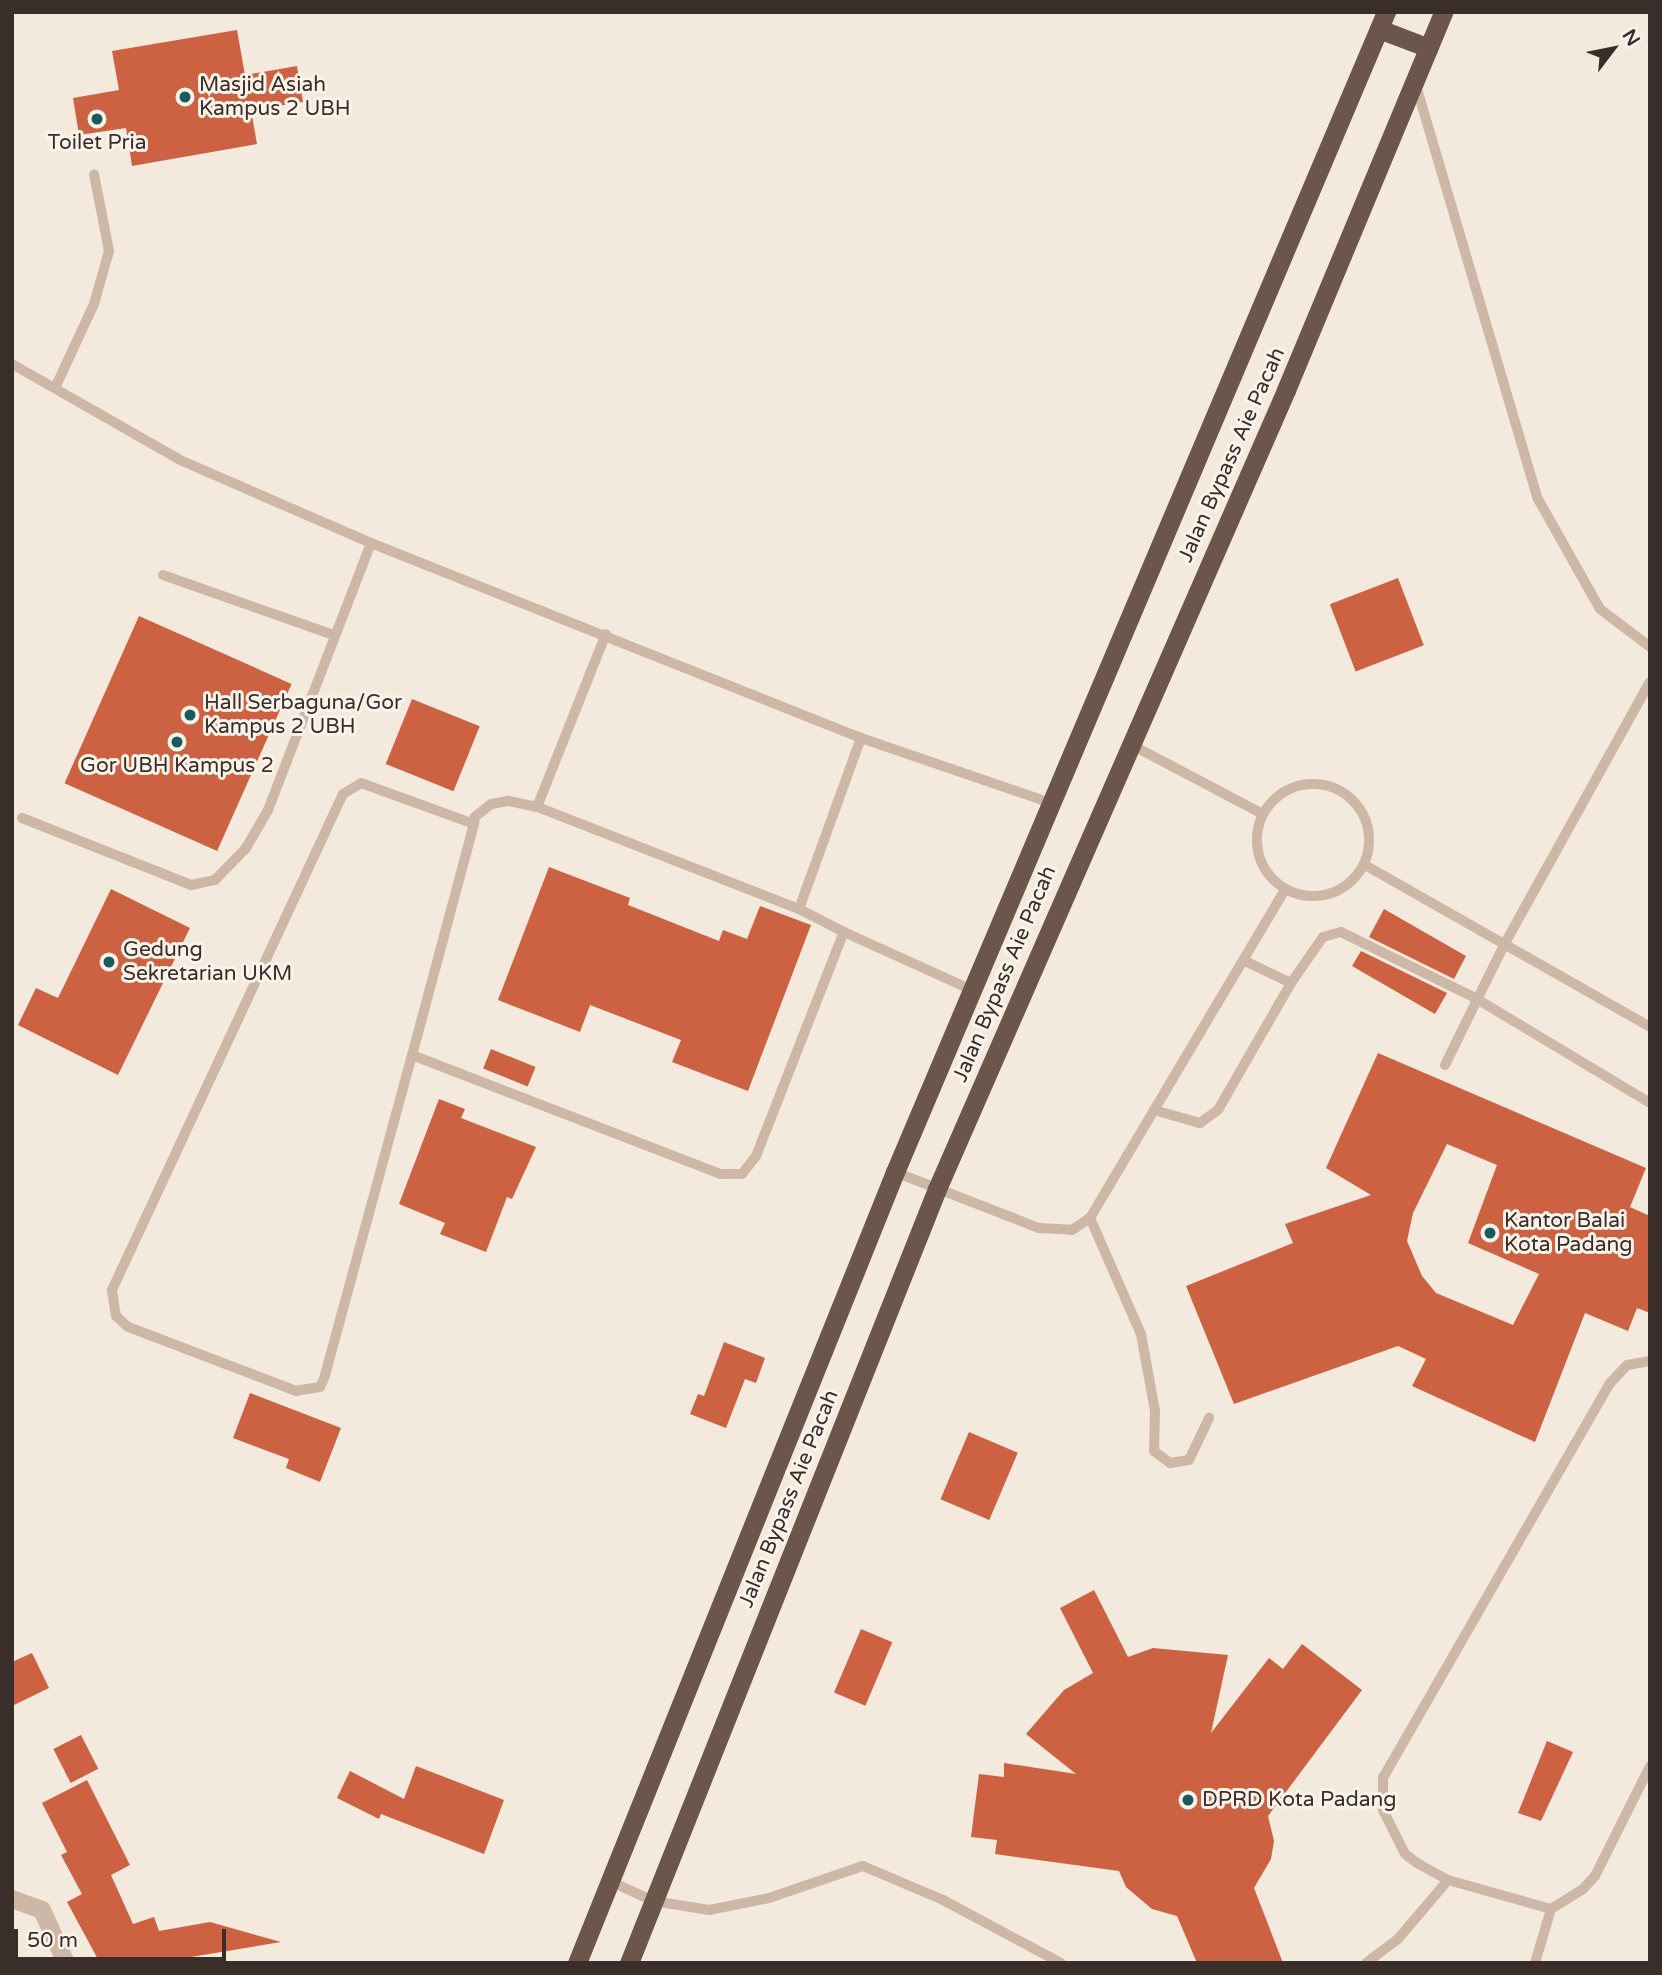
<!DOCTYPE html>
<style>
body{margin:0}
#map{position:relative;width:1662px;height:1975px;overflow:hidden;background:#f4e9dd;font-family:"Varela Round",sans-serif}
div>[style]{position:absolute}
[style*='--x']{left:calc(var(--x)*1px);top:calc(var(--y)*1px);width:calc(var(--w)*1px);rotate:calc(var(--a)*1deg)}
.building>*{inset:0;background:#cd6242;transform-origin:0 0}
.service>*{height:10px;margin:-5px;padding:0 5px;transform-origin:5px;border-radius:5px;background:#cdb8a8}
.service>.ring{margin:-5px;padding:0;box-sizing:content-box;background:none;border:10px solid #cdb8a8;border-radius:50%}
.minor>*{height:18px;margin:-9px;padding:0 9px;transform-origin:9px;border-radius:9px;background:#cdb8a8}
.trunk>*{height:19px;margin:-9.5px;padding:0 9.5px;transform-origin:9.5px;border-radius:9.5px;background:#6c564c}
.dots>*{width:19px;height:19px;translate:-50% -50%;box-sizing:border-box;border:4px solid #fbf3ea;border-radius:50%}
span{translate:-50% -50%;white-space:nowrap;text-align:center;line-height:1.15;-webkit-text-stroke:6px #fbf3ea;paint-order:stroke}
.poi-label{font-size:21px;color:#392e29}
.left{translate:0 -50%;text-align:left}
.street-label{font-size:21px;color:#392e29}
.frame{position:absolute;inset:0;border:14px solid #392e29;pointer-events:none}
.north{position:absolute;left:1578px;top:14px;width:70px;height:70px;-webkit-text-stroke:5px #fbf3ea;paint-order:stroke;rotate:58deg;font-size:19px;font-weight:700;line-height:28px;text-align:center;color:#392e29}
.north::after{content:'';display:block;margin:auto;width:24px;height:32px;background:#392e29;clip-path:polygon(50% 0,100% 100%,50% 72%,0 100%)}
.scale{position:absolute;left:14px;top:1929px;width:212px;height:32px;box-sizing:border-box;border:4px solid #392e29;border-top:0;padding-left:9px;font-size:21px;line-height:24px;white-space:nowrap;color:#392e29;-webkit-text-stroke:5px #fbf3ea;paint-order:stroke}
</style>
<div id="map">
<div class="building">
<i style="clip-path:polygon(237px 30px,245px 75px,297px 66px,303px 102px,251px 110px,257px 144px,132px 166px,126px 128px,79px 135px,73px 98px,119px 90px,112px 51px)"></i>
<i style="left:1398px;top:578px;width:72px;height:73px;rotate:69deg"></i>
<i style="left:139px;top:616px;width:167px;height:183px;rotate:24deg"></i>
<i style="left:412px;top:699px;width:73px;height:70px;rotate:22deg"></i>
<i style="clip-path:polygon(549px 867px,630px 898px,628px 905px,719px 941px,723px 930px,747px 939px,760px 906px,811px 925px,748px 1091px,672px 1062px,681px 1040px,590px 1005px,580px 1032px,498px 1000px)"></i>
<i style="clip-path:polygon(111px 889px,190px 928px,118px 1075px,18px 1025px,36px 988px,58px 998px)"></i>
<i style="clip-path:polygon(1384px 909px,1466px 956px,1454px 979px,1369px 937px)"></i>
<i style="clip-path:polygon(1361px 951px,1447px 993px,1435px 1014px,1352px 966px)"></i>
<i style="left:491px;top:1049px;width:48px;height:21px;rotate:22deg"></i>
<i style="clip-path:polygon(evenodd,1378px 1053px,1646px 1168px,1630px 1207px,1650px 1216px,1650px 1313px,1637px 1308px,1628px 1331px,1585px 1313px,1535px 1442px,1412px 1386px,1426px 1359px,1398px 1346px,1234px 1404px,1186px 1286px,1293px 1243px,1285px 1224px,1371px 1195px,1326px 1168px,1378px 1053px,1447px 1144px,1497px 1165px,1468px 1243px,1539px 1274px,1513px 1325px,1436px 1293px,1422px 1276px,1407px 1241px,1413px 1213px,1447px 1144px)"></i>
<i style="clip-path:polygon(439px 1099px,465px 1109px,461px 1118px,536px 1147px,512px 1199px,507px 1197px,486px 1252px,440px 1234px,445px 1223px,399px 1204px)"></i>
<i style="clip-path:polygon(724px 1342px,765px 1358px,756px 1383px,745px 1379px,726px 1428px,690px 1414px,698px 1394px,704px 1396px)"></i>
<i style="clip-path:polygon(250px 1393px,341px 1428px,320px 1482px,286px 1468px,289px 1459px,233px 1438px)"></i>
<i style="left:969px;top:1432px;width:53px;height:73px;rotate:23deg"></i>
<i style="clip-path:polygon(1094px 1590px,1128px 1657px,1153px 1648px,1228px 1655px,1211px 1733px,1269px 1658px,1283px 1669px,1302px 1644px,1362px 1690px,1268px 1816px,1274px 1841px,1271px 1859px,1254px 1888px,1283px 1963px,1197px 1963px,1177px 1916px,1152px 1909px,1126px 1887px,1119px 1871px,995px 1854px,997px 1840px,971px 1837px,979px 1774px,1004px 1777px,1004px 1763px,1076px 1774px,1026px 1734px,1064px 1690px,1093px 1673px,1060px 1608px)"></i>
<i style="left:861px;top:1629px;width:34px;height:69px;rotate:23deg"></i>
<i style="clip-path:polygon(32px 1653px,49px 1688px,12px 1706px,12px 1662px)"></i>
<i style="left:81px;top:1735px;width:38px;height:31px;rotate:63deg"></i>
<i style="clip-path:polygon(1547px 1741px,1573px 1752px,1541px 1821px,1518px 1813px)"></i>
<i style="clip-path:polygon(416px 1766px,504px 1800px,484px 1854px,381px 1814px,379px 1819px,337px 1798px,350px 1771px,404px 1799px)"></i>
<i style="clip-path:polygon(87px 1780px,130px 1865px,111px 1875px,133px 1924px,154px 1917px,159px 1931px,210px 1922px,281px 1942px,155px 1963px,100px 1963px,67px 1902px,82px 1894px,61px 1855px,67px 1852px,42px 1803px)"></i>
</div>
<div class="service">
<i style="--x:1415;--y:82;--w:435;--a:73.6"></i>
<i style="--x:1538;--y:499;--w:126;--a:60.6"></i>
<i style="--x:1600;--y:609;--w:63;--a:37.2"></i>
<i style="--x:12;--y:364;--w:193;--a:29.7"></i>
<i style="--x:180;--y:460;--w:208;--a:23.5"></i>
<i style="--x:371;--y:543;--w:527;--a:21.7"></i>
<i style="--x:861;--y:738;--w:201;--a:18.9"></i>
<i style="--x:55;--y:388;--w:93;--a:-65.1"></i>
<i style="--x:94;--y:304;--w:55;--a:-74.2"></i>
<i style="--x:109;--y:251;--w:78;--a:-101"></i>
<i style="--x:163;--y:575;--w:180;--a:19.4"></i>
<i style="--x:1130;--y:744;--w:150;--a:27.8"></i>
<i class="ring" style="left:1257px;top:784px;width:102px;height:102px"></i>
<i style="--x:537;--y:807;--w:186;--a:-68.3"></i>
<i style="--x:22;--y:818;--w:182;--a:21.6"></i>
<i style="--x:191;--y:885;--w:25;--a:-12"></i>
<i style="--x:215;--y:880;--w:45;--a:-45.9"></i>
<i style="--x:246;--y:848;--w:44;--a:-59.9"></i>
<i style="--x:268;--y:810;--w:286;--a:-68.9"></i>
<i style="--x:1365;--y:865;--w:328;--a:29.6"></i>
<i style="--x:799;--y:909;--w:182;--a:-70.1"></i>
<i style="--x:844;--y:932;--w:141;--a:24.4"></i>
<i style="--x:1245;--y:961;--w:51;--a:25.6"></i>
<i style="--x:412;--y:1055;--w:331;--a:21.1"></i>
<i style="--x:721;--y:1174;--w:21;--a:0"></i>
<i style="--x:742;--y:1174;--w:23;--a:-52"></i>
<i style="--x:756;--y:1156;--w:241;--a:-68.6"></i>
<i style="--x:844;--y:932;--w:51;--a:-152.9"></i>
<i style="--x:799;--y:909;--w:281;--a:-158.7"></i>
<i style="--x:537;--y:807;--w:30;--a:-168"></i>
<i style="--x:508;--y:801;--w:17;--a:170"></i>
<i style="--x:491;--y:804;--w:21;--a:141"></i>
<i style="--x:475;--y:817;--w:7;--a:98"></i>
<i style="--x:474;--y:824;--w:239;--a:105"></i>
<i style="--x:412;--y:1055;--w:333;--a:105.2"></i>
<i style="--x:325;--y:1376;--w:12;--a:114"></i>
<i style="--x:320;--y:1387;--w:24;--a:171"></i>
<i style="--x:296;--y:1391;--w:180;--a:-159.1"></i>
<i style="--x:128;--y:1327;--w:16;--a:-137"></i>
<i style="--x:116;--y:1316;--w:26;--a:-99"></i>
<i style="--x:112;--y:1290;--w:547;--a:-65.03"></i>
<i style="--x:343;--y:794;--w:21;--a:-31"></i>
<i style="--x:361;--y:783;--w:120;--a:19.9"></i>
<i style="--x:1445;--y:1065;--w:134;--a:-63.8"></i>
<i style="--x:1504;--y:945;--w:301;--a:-61"></i>
<i style="--x:1154;--y:1110;--w:48;--a:15.8"></i>
<i style="--x:1200;--y:1123;--w:22;--a:-36"></i>
<i style="--x:1218;--y:1110;--w:146;--a:-60.1"></i>
<i style="--x:1291;--y:983;--w:56;--a:-55.2"></i>
<i style="--x:1323;--y:937;--w:19;--a:-16"></i>
<i style="--x:1341;--y:932;--w:152;--a:26.2"></i>
<i style="--x:1477;--y:999;--w:202;--a:31"></i>
<i style="--x:895;--y:1172;--w:155;--a:21.3"></i>
<i style="--x:1039;--y:1228;--w:33;--a:3"></i>
<i style="--x:1072;--y:1230;--w:22;--a:-34"></i>
<i style="--x:1090;--y:1218;--w:382;--a:-59.3"></i>
<i style="--x:1090;--y:1218;--w:127;--a:66.3"></i>
<i style="--x:1141;--y:1334;--w:78;--a:79.7"></i>
<i style="--x:1155;--y:1411;--w:40;--a:91.4"></i>
<i style="--x:1154;--y:1451;--w:20;--a:37"></i>
<i style="--x:1170;--y:1463;--w:19;--a:-9"></i>
<i style="--x:1189;--y:1460;--w:47;--a:-64.5"></i>
<i style="--x:1650;--y:1361;--w:23;--a:170"></i>
<i style="--x:1627;--y:1365;--w:25;--a:133"></i>
<i style="--x:1610;--y:1383;--w:455;--a:119.9"></i>
<i style="--x:1383;--y:1777;--w:33;--a:90"></i>
<i style="--x:1383;--y:1810;--w:49;--a:63.4"></i>
<i style="--x:1405;--y:1854;--w:15;--a:37"></i>
<i style="--x:1417;--y:1863;--w:35;--a:29"></i>
<i style="--x:1448;--y:1880;--w:107;--a:15.7"></i>
<i style="--x:1551;--y:1909;--w:36;--a:-32"></i>
<i style="--x:1582;--y:1890;--w:19;--a:-47"></i>
<i style="--x:1595;--y:1876;--w:123;--a:-63.4"></i>
<i style="--x:608;--y:1880;--w:50;--a:25"></i>
<i style="--x:653;--y:1901;--w:57;--a:9.1"></i>
<i style="--x:709;--y:1910;--w:61;--a:-11.3"></i>
<i style="--x:769;--y:1898;--w:99;--a:-18.8"></i>
<i style="--x:863;--y:1866;--w:87;--a:23"></i>
<i style="--x:943;--y:1900;--w:134;--a:28.1"></i>
<i style="--x:1366;--y:1963;--w:40;--a:-37"></i>
<i style="--x:1398;--y:1939;--w:77;--a:-49.7"></i>
<i style="--x:1535;--y:1963;--w:56;--a:-73.5"></i>
</div>
<div class="minor">
<i style="--x:12;--y:1899;--w:32;--a:20"></i>
<i style="--x:42;--y:1910;--w:58;--a:65.6"></i>
</div>
<div class="trunk">
<i style="--x:1379;--y:29;--w:53;--a:20.8"></i>
<i style="--x:577;--y:1963;--w:853;--a:-68.1"></i>
<i style="--x:895;--y:1172;--w:1260;--a:-67.06"></i>
<i style="--x:629;--y:1963;--w:833;--a:-68.3"></i>
<i style="--x:937;--y:1189;--w:872;--a:-66.4"></i>
<i style="--x:1286;--y:390;--w:409;--a:-67.4"></i>
</div>
<div class="dots">
<i style="left:185px;top:97px;background:#1b5a5e"></i>
<i style="left:97px;top:119px;background:#1b5a5e"></i>
<i style="left:190px;top:715px;background:#1b5a5e"></i>
<i style="left:177px;top:742px;background:#1b5a5e"></i>
<i style="left:109px;top:962px;background:#1b5a5e"></i>
<i style="left:1490px;top:1233px;background:#1b5a5e"></i>
<i style="left:1188px;top:1800px;background:#1b5a5e"></i>
</div>
<div class="poi-label">
<span class="left" style="left:199px;top:97px">Masjid Asiah<br>Kampus 2 UBH</span>
<span style="left:97px;top:143px">Toilet Pria</span>
<span class="left" style="left:204px;top:715px">Hall Serbaguna/Gor<br>Kampus 2 UBH</span>
<span style="left:177px;top:766px">Gor UBH Kampus 2</span>
<span class="left" style="left:123px;top:962px">Gedung<br>Sekretarian UKM</span>
<span class="left" style="left:1504px;top:1233px">Kantor Balai<br>Kota Padang</span>
<span class="left" style="left:1202px;top:1800px">DPRD Kota Padang</span>
</div>
<div class="street-label">
<span style="left:1232px;top:455px;rotate:-66deg">Jalan Bypass Aie Pacah</span>
<span style="left:1005px;top:974px;rotate:-67deg">Jalan Bypass Aie Pacah</span>
<span style="left:789px;top:1499px;rotate:-68deg">Jalan Bypass Aie Pacah</span>
</div>
<div class="frame"></div>
<div class="north">N</div>
<div class="scale">50 m</div>
</div>
